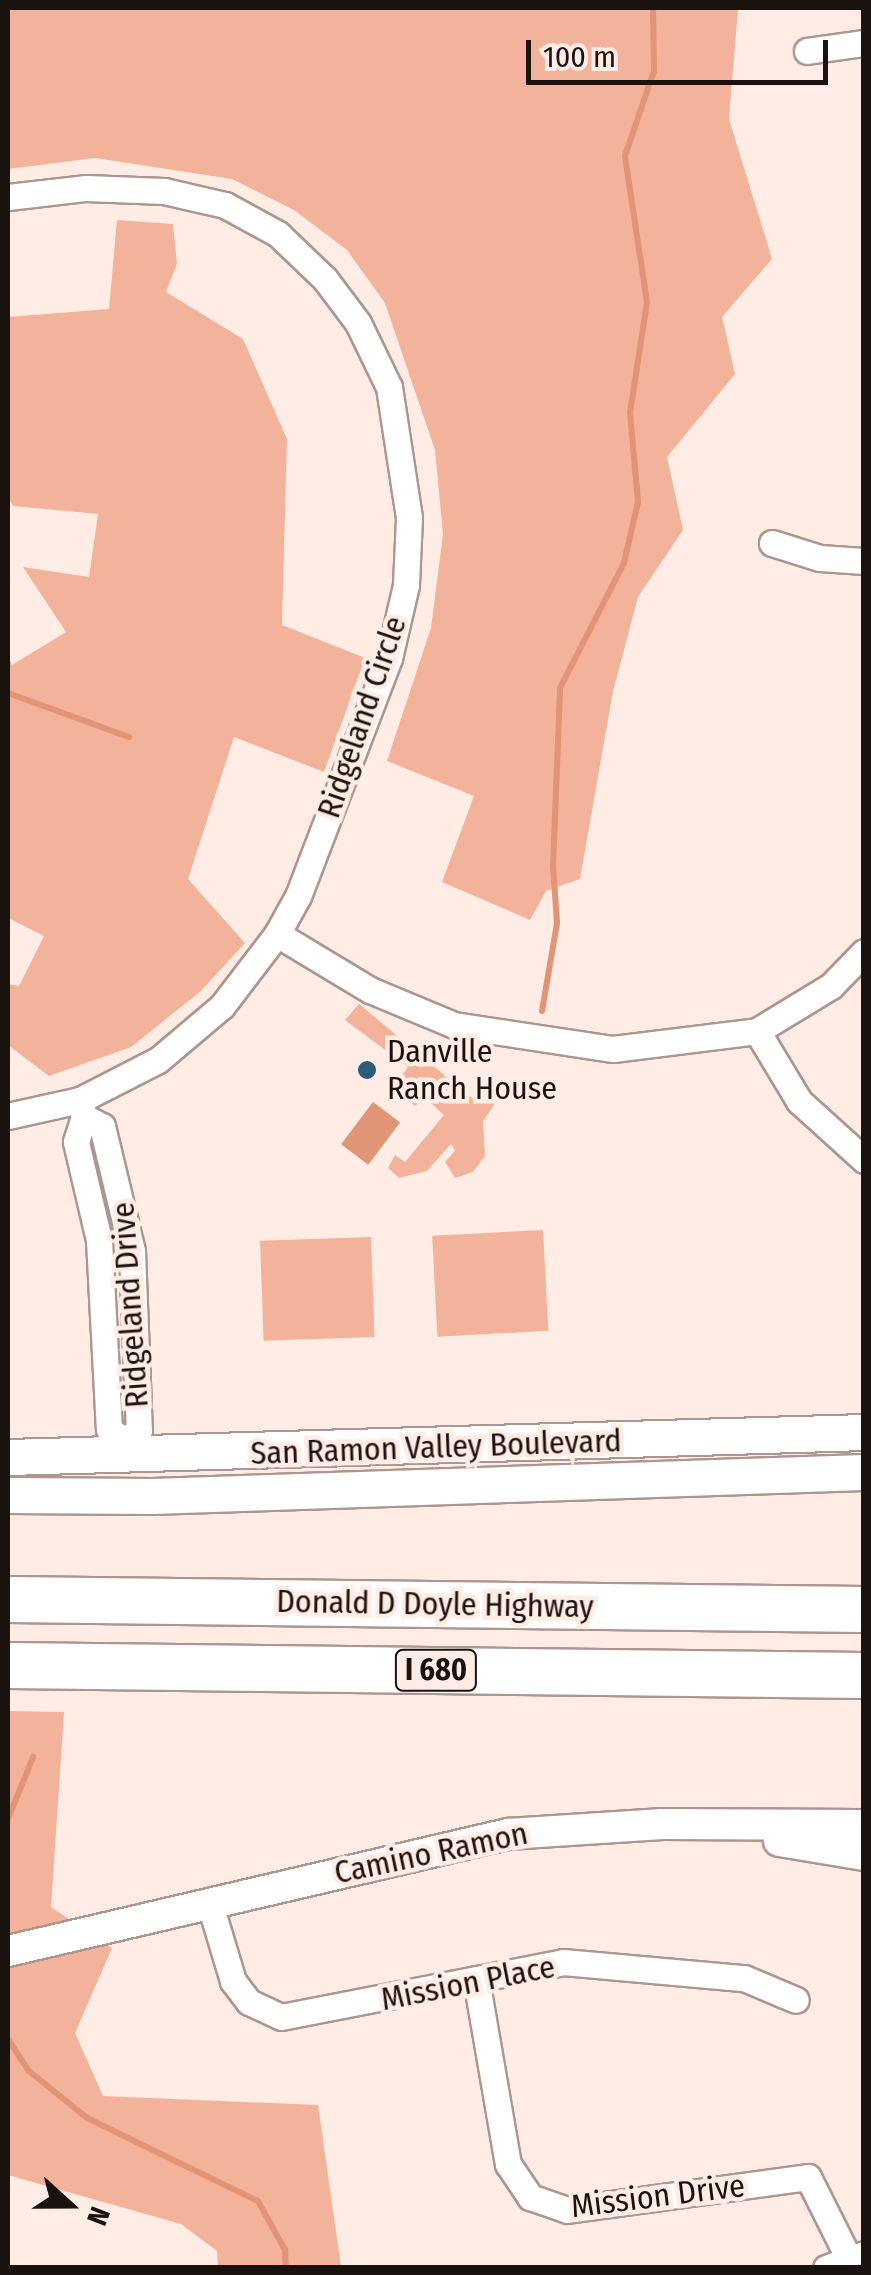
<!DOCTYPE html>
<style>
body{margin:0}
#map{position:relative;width:871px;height:2275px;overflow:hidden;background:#ffece4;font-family:"Fira Sans Condensed",sans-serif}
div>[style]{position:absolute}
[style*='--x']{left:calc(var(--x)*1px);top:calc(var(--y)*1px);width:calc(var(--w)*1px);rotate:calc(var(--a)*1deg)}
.green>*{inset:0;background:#f3b39b;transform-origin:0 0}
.water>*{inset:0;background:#e19476;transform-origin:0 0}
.stream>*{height:6px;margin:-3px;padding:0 3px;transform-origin:3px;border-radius:3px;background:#e19476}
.roads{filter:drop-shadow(2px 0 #ac968e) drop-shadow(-2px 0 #ac968e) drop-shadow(0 2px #ac968e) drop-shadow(0 -2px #ac968e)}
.minor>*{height:25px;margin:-12.5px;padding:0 12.5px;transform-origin:12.5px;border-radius:12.5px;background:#fff}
.tertiary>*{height:30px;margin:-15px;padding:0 15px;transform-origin:15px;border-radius:15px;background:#fff}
.secondary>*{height:35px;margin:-17.5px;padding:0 17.5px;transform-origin:17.5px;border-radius:17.5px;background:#fff}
.motorway>*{height:45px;margin:-22.5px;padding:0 22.5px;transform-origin:22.5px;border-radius:22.5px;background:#fff}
.dots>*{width:28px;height:28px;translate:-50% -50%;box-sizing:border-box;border:5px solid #ffece4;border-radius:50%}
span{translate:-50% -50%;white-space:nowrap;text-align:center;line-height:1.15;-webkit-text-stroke:9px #ffece4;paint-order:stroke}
.shield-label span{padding:2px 8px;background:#ffece4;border:2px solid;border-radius:8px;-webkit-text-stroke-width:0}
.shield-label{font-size:30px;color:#1a120f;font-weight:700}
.street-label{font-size:32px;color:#1a120f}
.poi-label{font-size:32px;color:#1a120f}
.left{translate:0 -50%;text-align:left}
.frame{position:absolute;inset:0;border:10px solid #1a120f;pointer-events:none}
.north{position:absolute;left:20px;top:2155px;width:100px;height:100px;-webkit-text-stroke:8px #ffece4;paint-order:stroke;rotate:111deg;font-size:28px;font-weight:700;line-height:40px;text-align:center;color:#1a120f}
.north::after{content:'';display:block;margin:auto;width:35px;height:45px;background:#1a120f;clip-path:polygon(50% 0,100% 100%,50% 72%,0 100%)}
.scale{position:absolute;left:526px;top:40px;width:302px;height:45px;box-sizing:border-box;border:5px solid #1a120f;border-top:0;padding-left:12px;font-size:30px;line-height:35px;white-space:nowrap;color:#1a120f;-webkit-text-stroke:8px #ffece4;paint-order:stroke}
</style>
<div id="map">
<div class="green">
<i style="clip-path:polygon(8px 8px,738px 8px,729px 119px,772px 259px,722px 317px,735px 374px,667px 457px,683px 530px,638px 597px,613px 691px,580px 879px,546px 891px,530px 920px,442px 882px,474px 796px,387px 761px,431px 628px,443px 534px,435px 450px,385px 303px,347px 250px,294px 210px,232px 179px,95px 158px,8px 169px)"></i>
<i style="clip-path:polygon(117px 220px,173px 224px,177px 263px,166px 292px,243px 339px,287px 439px,282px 625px,365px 658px,324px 772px,234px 737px,188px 879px,245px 943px,201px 991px,131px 1047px,49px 1076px,8px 1045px,8px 984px,19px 986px,44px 936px,8px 918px,8px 656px,12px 665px,66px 632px,23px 567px,89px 577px,98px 514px,13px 506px,8px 496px,8px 317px,109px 309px)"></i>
<i style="clip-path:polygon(359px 1004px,473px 1099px,492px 1090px,494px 1105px,483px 1121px,485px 1156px,473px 1172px,455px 1178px,445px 1162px,455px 1151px,451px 1144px,427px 1171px,399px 1178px,388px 1168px,395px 1155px,405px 1162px,444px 1115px,424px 1097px,415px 1106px,402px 1096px,405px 1090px,396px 1083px,408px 1067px,345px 1020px)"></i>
<i style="left:543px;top:1230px;width:101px;height:111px;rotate:87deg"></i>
<i style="left:371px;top:1237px;width:100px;height:111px;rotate:88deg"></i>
<i style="clip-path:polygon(8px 1711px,64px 1712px,51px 1907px,112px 1948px,75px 2033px,103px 2096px,318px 2105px,341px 2267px,218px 2267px,217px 2251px,181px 2224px,8px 2175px)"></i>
</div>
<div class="water">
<i style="left:373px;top:1102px;width:34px;height:53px;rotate:37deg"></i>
</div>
<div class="stream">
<i style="--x:8;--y:693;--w:129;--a:20"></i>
<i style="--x:542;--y:1011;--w:89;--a:-80.3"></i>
<i style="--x:557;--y:923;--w:57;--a:-94"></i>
<i style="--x:553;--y:866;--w:178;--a:-87.7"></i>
<i style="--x:560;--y:688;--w:140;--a:-62.9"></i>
<i style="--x:624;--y:563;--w:63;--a:-77.1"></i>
<i style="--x:638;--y:502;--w:89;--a:-95.1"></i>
<i style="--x:630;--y:413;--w:112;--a:-81.3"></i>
<i style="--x:647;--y:302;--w:148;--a:-98.6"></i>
<i style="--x:625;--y:156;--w:90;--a:-71.2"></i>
<i style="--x:654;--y:71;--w:63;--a:-90.9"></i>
<i style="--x:8;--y:1819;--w:67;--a:-68"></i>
<i style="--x:8;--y:2039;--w:38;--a:57"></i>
<i style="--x:29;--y:2071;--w:75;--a:39"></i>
<i style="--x:87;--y:2118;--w:190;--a:25.9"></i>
<i style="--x:258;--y:2201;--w:56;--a:61.1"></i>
<i style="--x:285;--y:2250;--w:18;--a:87"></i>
</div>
<div class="roads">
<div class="minor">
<i style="--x:807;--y:51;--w:58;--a:-8"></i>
<i style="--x:8;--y:197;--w:79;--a:-6.6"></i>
<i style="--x:86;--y:188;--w:78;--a:2.2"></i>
<i style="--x:164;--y:191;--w:63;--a:12.9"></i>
<i style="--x:225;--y:205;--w:60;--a:28.7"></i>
<i style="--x:278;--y:234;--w:65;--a:43.8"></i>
<i style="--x:325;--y:279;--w:55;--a:53.1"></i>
<i style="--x:358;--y:323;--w:71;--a:64.2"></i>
<i style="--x:389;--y:387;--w:133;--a:81.3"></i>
<i style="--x:409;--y:518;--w:67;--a:92.6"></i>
<i style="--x:406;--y:585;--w:75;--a:103.1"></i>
<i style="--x:389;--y:658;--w:255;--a:110.9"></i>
<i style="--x:298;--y:896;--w:43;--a:118.9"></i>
<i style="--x:277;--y:934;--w:91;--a:127.4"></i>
<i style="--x:222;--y:1006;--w:84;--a:139.8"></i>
<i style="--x:158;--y:1060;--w:88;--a:152.9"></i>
<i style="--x:80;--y:1100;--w:74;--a:167.5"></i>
<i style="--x:772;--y:543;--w:50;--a:17.4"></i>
<i style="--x:820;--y:558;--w:44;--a:3.9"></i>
<i style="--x:277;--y:934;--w:109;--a:31.1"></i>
<i style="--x:370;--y:990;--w:91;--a:22.6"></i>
<i style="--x:454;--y:1025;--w:161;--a:8.6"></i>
<i style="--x:613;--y:1049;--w:145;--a:-7.1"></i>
<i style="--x:757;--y:1031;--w:87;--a:-31.3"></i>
<i style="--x:831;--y:986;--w:47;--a:-45.9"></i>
<i style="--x:757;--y:1031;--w:82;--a:59"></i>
<i style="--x:799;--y:1101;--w:88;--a:42.2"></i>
<i style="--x:80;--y:1100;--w:17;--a:77"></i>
<i style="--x:84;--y:1117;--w:26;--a:108"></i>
<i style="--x:76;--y:1142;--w:101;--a:76.8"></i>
<i style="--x:99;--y:1240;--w:189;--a:87"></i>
<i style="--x:109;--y:1429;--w:19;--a:39"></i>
<i style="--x:84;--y:1117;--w:20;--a:27"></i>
<i style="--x:102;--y:1126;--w:129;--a:76.5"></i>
<i style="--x:132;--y:1251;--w:179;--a:87.8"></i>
<i style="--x:139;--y:1430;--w:19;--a:144"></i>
<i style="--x:209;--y:1901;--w:84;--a:73.3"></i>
<i style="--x:233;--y:1981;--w:26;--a:53"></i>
<i style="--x:249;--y:2002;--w:35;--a:25"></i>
<i style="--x:281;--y:2017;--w:287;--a:-11"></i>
<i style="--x:563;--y:1962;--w:182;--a:5.1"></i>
<i style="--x:744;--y:1978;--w:56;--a:22.9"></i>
<i style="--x:476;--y:1979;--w:188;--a:80.2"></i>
<i style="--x:508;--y:2164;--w:40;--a:56"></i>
<i style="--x:530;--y:2197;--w:39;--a:19"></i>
<i style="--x:567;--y:2210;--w:243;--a:-7.8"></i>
<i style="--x:808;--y:2177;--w:89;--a:63.4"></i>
<i style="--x:826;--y:2268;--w:40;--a:-20.2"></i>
</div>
<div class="tertiary">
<i style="--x:779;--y:1841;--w:86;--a:9.4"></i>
<i style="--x:8;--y:1951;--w:514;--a:-13.17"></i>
<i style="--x:508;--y:1834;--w:155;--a:-3.7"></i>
<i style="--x:663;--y:1824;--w:201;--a:0.3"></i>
</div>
<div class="secondary">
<i style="--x:8;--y:1457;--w:856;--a:-1.67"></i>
<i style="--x:8;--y:1495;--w:144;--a:0.4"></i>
<i style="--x:152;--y:1496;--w:712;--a:-1.93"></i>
</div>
<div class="motorway">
<i style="--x:8;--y:1599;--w:856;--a:0.67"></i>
<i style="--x:8;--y:1665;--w:856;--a:0.67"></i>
</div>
</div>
<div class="dots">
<i style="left:367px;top:1070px;background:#2b5b79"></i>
</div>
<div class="shield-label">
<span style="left:436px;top:1670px">I 680</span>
</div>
<div class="street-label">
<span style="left:362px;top:717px;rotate:-71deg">Ridgeland Circle</span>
<span style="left:130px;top:1305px;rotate:-94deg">Ridgeland Drive</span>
<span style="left:436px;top:1447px;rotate:-2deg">San Ramon Valley Boulevard</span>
<span style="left:435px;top:1604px;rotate:1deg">Donald D Doyle Highway</span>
<span style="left:431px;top:1853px;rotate:-12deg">Camino Ramon</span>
<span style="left:468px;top:1983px;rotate:-11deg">Mission Place</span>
<span style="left:658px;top:2196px;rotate:-7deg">Mission Drive</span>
</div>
<div class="poi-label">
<span class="left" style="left:387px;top:1070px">Danville<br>Ranch House</span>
</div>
<div class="frame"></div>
<div class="north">N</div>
<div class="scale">100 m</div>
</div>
